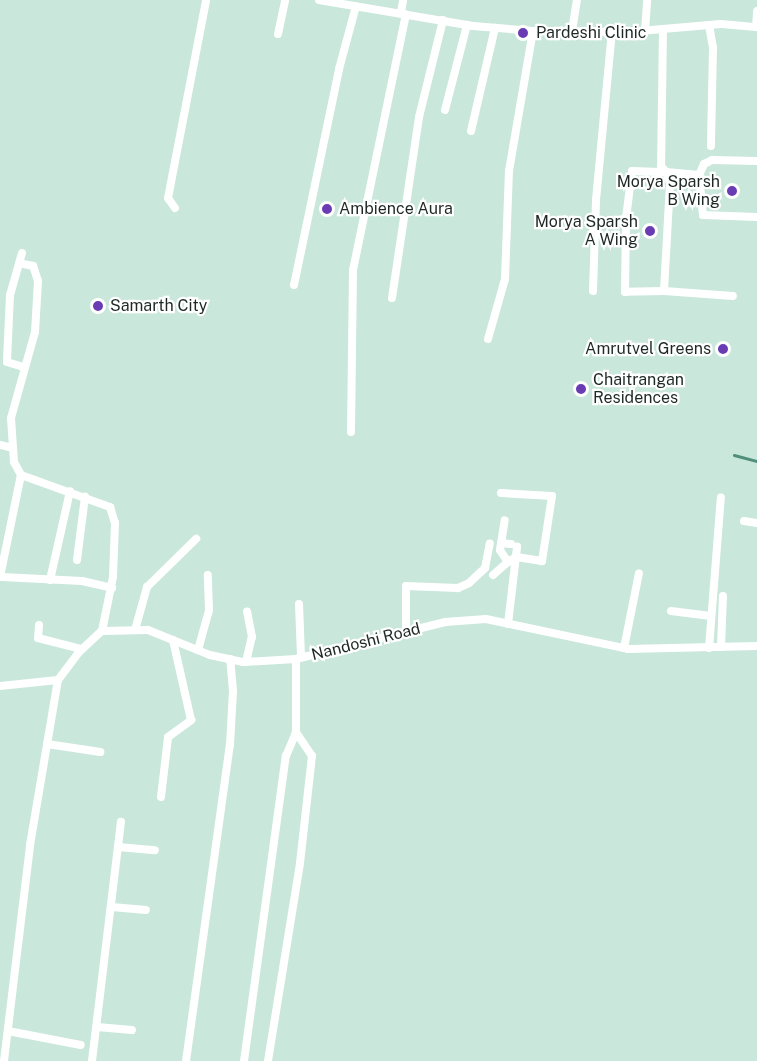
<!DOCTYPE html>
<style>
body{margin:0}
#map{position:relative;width:757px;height:1061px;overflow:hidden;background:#c9e7db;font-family:"Public Sans",sans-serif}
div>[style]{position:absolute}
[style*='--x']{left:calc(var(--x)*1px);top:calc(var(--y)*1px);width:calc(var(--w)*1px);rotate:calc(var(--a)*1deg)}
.stream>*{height:3px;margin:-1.5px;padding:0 1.5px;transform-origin:1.5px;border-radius:1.5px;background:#518f7a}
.minor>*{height:8px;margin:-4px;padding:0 4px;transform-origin:4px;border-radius:4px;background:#fff}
.dots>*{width:16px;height:16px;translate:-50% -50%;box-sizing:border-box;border:3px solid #fff;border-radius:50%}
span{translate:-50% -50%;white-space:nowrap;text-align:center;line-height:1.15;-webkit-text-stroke:4.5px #fff;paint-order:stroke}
.poi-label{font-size:16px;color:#1e2925}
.left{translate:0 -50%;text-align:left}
.right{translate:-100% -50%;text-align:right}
.street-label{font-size:16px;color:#1e2925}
</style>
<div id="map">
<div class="stream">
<i style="--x:734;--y:455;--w:24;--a:15"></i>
</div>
<div class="minor">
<i style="--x:319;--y:0;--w:156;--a:9.6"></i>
<i style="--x:473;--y:26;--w:60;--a:4.8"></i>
<i style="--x:533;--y:31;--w:95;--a:0.6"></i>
<i style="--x:628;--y:32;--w:93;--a:-4.9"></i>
<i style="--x:721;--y:24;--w:36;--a:5"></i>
<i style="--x:401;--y:13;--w:13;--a:-81"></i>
<i style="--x:709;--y:25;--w:23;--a:80"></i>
<i style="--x:713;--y:48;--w:98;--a:91.2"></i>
<i style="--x:756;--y:27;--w:16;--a:-86"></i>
<i style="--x:663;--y:29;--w:137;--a:90.8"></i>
<i style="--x:661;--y:166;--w:8;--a:50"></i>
<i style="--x:666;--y:172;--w:12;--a:70"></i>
<i style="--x:670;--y:183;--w:108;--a:93.2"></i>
<i style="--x:664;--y:291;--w:39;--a:179"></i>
<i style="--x:625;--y:292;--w:74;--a:-89.2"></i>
<i style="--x:626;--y:218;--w:47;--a:-82.7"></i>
<i style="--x:632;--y:171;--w:34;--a:2"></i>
<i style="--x:666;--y:172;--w:33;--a:5"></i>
<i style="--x:572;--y:31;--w:31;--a:-81"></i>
<i style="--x:645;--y:31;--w:31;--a:-86"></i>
<i style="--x:278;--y:34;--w:35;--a:-78"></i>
<i style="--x:445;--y:110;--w:88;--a:-75.5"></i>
<i style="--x:471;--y:131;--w:106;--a:-76.9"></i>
<i style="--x:757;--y:161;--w:45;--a:-178.7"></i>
<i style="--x:712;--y:160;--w:9;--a:153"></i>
<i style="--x:704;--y:164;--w:12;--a:114"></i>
<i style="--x:699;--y:175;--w:40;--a:84.3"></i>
<i style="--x:703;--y:215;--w:54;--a:2.1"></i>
<i style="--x:175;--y:208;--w:12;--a:-125"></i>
<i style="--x:168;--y:198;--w:202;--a:-79.1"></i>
<i style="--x:22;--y:253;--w:44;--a:105.9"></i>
<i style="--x:10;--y:295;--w:67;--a:92.6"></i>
<i style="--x:7;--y:362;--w:17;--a:17"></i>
<i style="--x:294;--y:285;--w:221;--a:-78.2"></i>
<i style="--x:339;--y:69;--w:65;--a:-74.9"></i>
<i style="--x:593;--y:291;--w:91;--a:-88.1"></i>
<i style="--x:596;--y:200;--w:169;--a:-84.6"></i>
<i style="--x:664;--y:291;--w:69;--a:4.1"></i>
<i style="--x:392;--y:298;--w:183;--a:-81.5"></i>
<i style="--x:419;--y:117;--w:100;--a:-76.1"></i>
<i style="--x:488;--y:339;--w:62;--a:-74.2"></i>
<i style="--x:505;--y:279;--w:108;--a:-87.9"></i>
<i style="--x:509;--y:171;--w:142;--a:-80.3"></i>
<i style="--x:351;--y:432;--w:162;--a:-89.3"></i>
<i style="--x:353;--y:270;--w:261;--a:-78.3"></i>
<i style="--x:0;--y:445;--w:13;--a:13"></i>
<i style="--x:21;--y:475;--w:95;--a:19.8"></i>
<i style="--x:110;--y:507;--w:17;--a:73"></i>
<i style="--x:115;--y:523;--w:54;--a:92.1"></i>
<i style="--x:113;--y:577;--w:55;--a:101.5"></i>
<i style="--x:501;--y:493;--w:51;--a:3.4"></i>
<i style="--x:552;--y:496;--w:66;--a:98.7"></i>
<i style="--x:542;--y:561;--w:26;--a:-171"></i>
<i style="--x:516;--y:557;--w:9;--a:148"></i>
<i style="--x:744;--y:521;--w:13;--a:9"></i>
<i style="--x:501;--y:543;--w:10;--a:6"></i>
<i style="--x:77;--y:560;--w:64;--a:-82.8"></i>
<i style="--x:493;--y:575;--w:20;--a:-41"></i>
<i style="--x:508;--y:562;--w:14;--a:-124"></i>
<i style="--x:500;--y:550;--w:30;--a:-81"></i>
<i style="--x:0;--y:577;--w:104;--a:-78.4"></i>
<i style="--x:21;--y:475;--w:15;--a:-118"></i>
<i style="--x:14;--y:462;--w:44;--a:-93.9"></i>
<i style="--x:11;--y:418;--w:89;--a:-74.4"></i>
<i style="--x:35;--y:332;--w:51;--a:-86.6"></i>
<i style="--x:38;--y:281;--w:16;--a:-108"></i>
<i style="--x:33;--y:266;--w:14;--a:-168"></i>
<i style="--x:2;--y:577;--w:80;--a:2.9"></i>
<i style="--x:82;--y:581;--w:31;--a:13"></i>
<i style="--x:50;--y:580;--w:91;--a:-77.3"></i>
<i style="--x:299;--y:604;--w:53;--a:87.8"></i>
<i style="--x:671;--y:611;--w:40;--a:7.1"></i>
<i style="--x:508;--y:624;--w:78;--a:-83.3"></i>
<i style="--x:39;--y:625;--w:13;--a:94"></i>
<i style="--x:38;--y:638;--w:44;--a:14.3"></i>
<i style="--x:135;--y:630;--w:45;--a:-74.4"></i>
<i style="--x:147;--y:587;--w:69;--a:-44.4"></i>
<i style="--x:406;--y:632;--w:46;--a:-90"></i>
<i style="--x:406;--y:586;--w:52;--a:2.2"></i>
<i style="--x:458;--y:588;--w:12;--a:-24"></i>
<i style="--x:469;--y:583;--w:22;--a:-43"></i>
<i style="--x:485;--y:568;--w:25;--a:-79"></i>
<i style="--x:721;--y:647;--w:51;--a:-87.8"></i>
<i style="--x:624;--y:648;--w:76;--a:-78.7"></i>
<i style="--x:709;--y:648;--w:151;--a:-85.5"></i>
<i style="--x:198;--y:650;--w:41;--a:-74.6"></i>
<i style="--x:209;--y:610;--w:35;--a:-92"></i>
<i style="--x:246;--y:662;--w:26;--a:-77"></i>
<i style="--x:252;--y:637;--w:26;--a:-101"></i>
<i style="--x:0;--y:686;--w:58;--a:-5.9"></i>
<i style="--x:58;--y:680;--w:34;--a:-53"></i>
<i style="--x:78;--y:653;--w:33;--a:-43"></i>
<i style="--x:102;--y:631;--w:46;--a:-1.2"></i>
<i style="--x:148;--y:630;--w:67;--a:22"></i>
<i style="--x:210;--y:655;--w:34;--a:12"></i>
<i style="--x:243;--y:662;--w:53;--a:-3.2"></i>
<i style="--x:296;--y:659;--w:154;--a:-13.9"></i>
<i style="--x:445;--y:622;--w:41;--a:-4.2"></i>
<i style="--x:486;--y:619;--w:145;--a:11.9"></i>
<i style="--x:628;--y:649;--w:129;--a:-1.3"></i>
<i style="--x:47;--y:744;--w:54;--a:8.6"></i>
<i style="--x:161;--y:797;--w:60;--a:-83.3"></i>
<i style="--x:168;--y:737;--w:29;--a:-36"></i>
<i style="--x:191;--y:720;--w:82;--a:-102.7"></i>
<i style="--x:118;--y:847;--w:37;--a:5"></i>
<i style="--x:112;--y:907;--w:34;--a:5"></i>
<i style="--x:97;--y:1027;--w:35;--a:5"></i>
<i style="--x:8;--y:1031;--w:74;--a:10.9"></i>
<i style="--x:4;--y:1061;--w:218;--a:-83.1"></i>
<i style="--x:30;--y:845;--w:167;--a:-80.4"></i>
<i style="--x:92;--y:1061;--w:241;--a:-83.1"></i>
<i style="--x:186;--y:1061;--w:319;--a:-82.1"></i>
<i style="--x:230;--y:745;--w:54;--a:-86.8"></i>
<i style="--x:233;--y:691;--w:32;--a:-95"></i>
<i style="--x:244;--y:1061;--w:308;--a:-82.2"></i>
<i style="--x:286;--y:756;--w:26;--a:-67"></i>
<i style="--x:268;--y:1061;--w:201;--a:-80.8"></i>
<i style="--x:300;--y:863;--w:108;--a:-83.6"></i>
<i style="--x:312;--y:756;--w:29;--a:-124"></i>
<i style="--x:296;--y:732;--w:73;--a:-90"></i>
</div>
<div class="dots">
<i style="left:523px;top:33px;background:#6a3cb3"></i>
<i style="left:732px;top:191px;background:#6a3cb3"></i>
<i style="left:327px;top:209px;background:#6a3cb3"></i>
<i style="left:650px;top:231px;background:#6a3cb3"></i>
<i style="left:98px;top:306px;background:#6a3cb3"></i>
<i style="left:723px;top:349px;background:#6a3cb3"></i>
<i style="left:581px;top:389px;background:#6a3cb3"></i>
</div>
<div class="poi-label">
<span class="left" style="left:536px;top:33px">Pardeshi Clinic</span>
<span class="right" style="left:720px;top:191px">Morya Sparsh<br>B Wing</span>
<span class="left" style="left:339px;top:209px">Ambience Aura</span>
<span class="right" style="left:638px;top:231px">Morya Sparsh<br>A Wing</span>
<span class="left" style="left:110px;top:306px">Samarth City</span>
<span class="right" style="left:711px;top:349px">Amrutvel Greens</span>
<span class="left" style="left:593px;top:389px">Chaitrangan<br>Residences</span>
</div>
<div class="street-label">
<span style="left:366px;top:642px;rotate:-14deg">Nandoshi Road</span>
</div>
</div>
